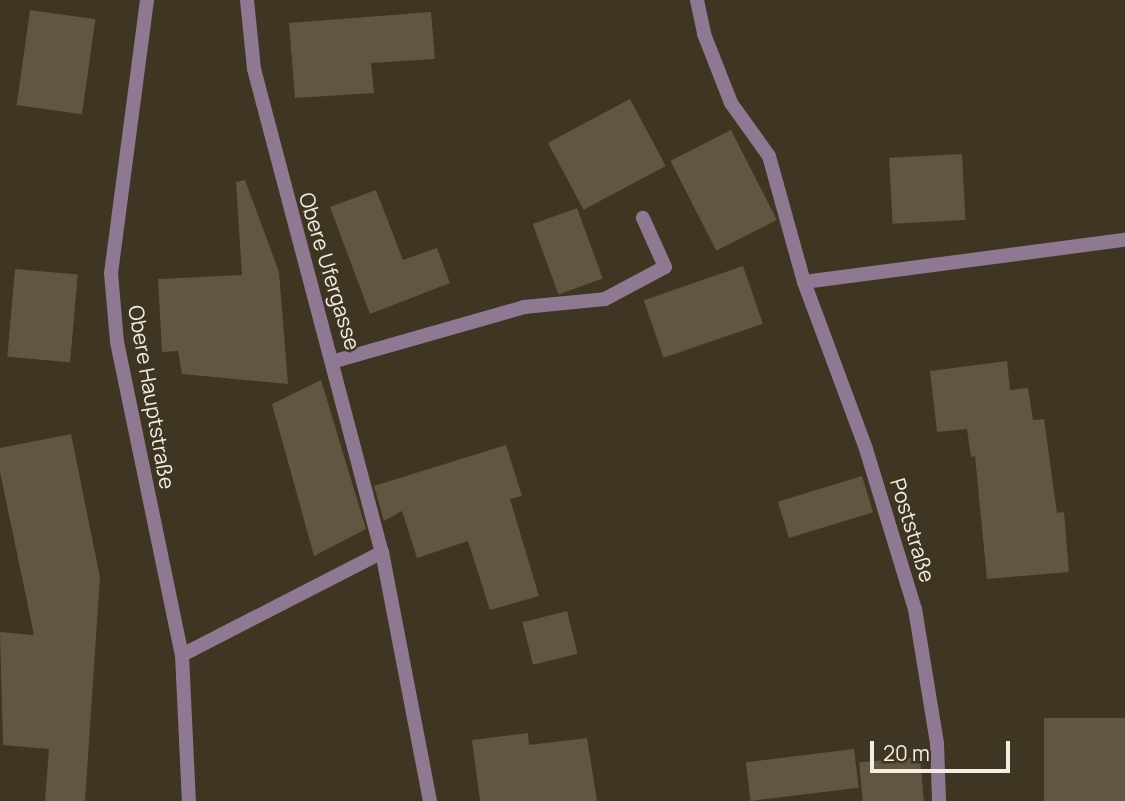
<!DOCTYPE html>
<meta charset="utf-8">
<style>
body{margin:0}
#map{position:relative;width:1125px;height:801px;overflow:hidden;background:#3e3522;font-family:Manrope,sans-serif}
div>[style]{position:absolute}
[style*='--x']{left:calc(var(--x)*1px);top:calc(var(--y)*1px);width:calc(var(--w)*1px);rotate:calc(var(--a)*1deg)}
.building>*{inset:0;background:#605642;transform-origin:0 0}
.lane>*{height:14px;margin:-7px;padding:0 7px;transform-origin:7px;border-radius:7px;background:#8e7892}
.street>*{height:14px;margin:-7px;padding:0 7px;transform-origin:7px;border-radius:7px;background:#8e7892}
span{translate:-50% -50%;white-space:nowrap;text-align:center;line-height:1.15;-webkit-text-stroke:5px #3e3522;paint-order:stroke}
.street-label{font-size:21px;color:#f3ede2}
.scale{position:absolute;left:870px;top:741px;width:140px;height:32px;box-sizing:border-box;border:4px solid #f3ede2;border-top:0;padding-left:9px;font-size:21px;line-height:24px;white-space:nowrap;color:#f3ede2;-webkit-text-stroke:5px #3e3522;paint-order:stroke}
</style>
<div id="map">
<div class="building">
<i style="left:30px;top:10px;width:66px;height:96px;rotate:8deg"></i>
<i style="clip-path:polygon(431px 12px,435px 59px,371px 63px,374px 93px,295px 98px,289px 23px)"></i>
<i style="left:630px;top:99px;width:76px;height:93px;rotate:62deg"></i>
<i style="left:731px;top:130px;width:101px;height:68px;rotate:63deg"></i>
<i style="left:962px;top:154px;width:66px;height:73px;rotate:87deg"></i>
<i style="clip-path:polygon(245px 180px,279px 272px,288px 384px,182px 374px,178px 351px,162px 352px,158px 279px,242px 275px,236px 182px)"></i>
<i style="clip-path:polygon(376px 190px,403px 260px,437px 248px,450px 283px,370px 314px,330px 207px)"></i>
<i style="left:577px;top:208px;width:75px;height:47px;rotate:70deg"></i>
<i style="left:743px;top:266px;width:61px;height:105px;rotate:71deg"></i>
<i style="left:15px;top:269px;width:63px;height:88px;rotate:5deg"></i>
<i style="clip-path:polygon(1007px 361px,1010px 390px,1028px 388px,1033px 420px,1044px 419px,1057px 513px,1064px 512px,1069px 572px,987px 579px,975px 456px,971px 457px,967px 429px,937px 432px,930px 371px)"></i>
<i style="clip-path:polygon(321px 380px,366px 529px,314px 556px,272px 404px)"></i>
<i style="clip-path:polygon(71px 434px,100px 577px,85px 801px,45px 801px,49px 749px,3px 745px,0 632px,34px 635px,0 472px,0 448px)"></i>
<i style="clip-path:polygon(506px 445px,522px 496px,510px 499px,539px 596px,490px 610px,468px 541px,417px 558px,402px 511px,384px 521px,374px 486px)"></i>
<i style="left:862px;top:476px;width:38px;height:88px;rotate:73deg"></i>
<i style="left:567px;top:611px;width:44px;height:46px;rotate:76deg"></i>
<i style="left:1125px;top:718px;width:83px;height:81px;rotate:90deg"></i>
<i style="clip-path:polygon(528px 733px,529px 745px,587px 738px,597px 801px,480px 801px,472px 740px)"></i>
<i style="left:854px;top:749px;width:39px;height:109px;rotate:83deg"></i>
<i style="left:920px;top:757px;width:44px;height:61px;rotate:85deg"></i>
</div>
<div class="lane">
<i style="--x:335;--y:361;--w:197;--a:-15.9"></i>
<i style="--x:524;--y:307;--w:81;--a:-5.6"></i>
<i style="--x:605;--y:299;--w:68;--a:-28.1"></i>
<i style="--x:665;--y:267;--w:54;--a:-114.2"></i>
</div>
<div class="street">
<i style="--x:147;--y:0;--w:275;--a:97.5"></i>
<i style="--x:111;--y:273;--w:69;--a:85"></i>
<i style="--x:117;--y:342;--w:320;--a:78.3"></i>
<i style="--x:182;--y:655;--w:146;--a:87.3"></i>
<i style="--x:247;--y:0;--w:69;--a:84.2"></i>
<i style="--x:254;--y:69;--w:500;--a:75.2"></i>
<i style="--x:382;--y:552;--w:254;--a:79.1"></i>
<i style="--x:697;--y:0;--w:35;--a:78"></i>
<i style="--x:704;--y:34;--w:74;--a:68.6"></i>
<i style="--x:731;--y:103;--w:65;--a:54.4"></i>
<i style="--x:769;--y:156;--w:131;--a:74.5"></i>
<i style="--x:804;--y:282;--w:178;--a:69.6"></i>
<i style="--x:866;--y:449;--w:167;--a:73"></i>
<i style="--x:915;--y:609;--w:136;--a:80.7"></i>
<i style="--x:937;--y:743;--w:58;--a:88"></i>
<i style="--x:804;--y:282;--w:324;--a:-7.5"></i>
<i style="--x:182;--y:655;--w:225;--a:-27.2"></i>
</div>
<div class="street-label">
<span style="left:330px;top:271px;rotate:73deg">Obere Ufergasse</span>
<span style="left:152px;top:397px;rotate:80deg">Obere Hauptstraße</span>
<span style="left:913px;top:530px;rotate:73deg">Poststraße</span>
</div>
<div class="scale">20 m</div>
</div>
